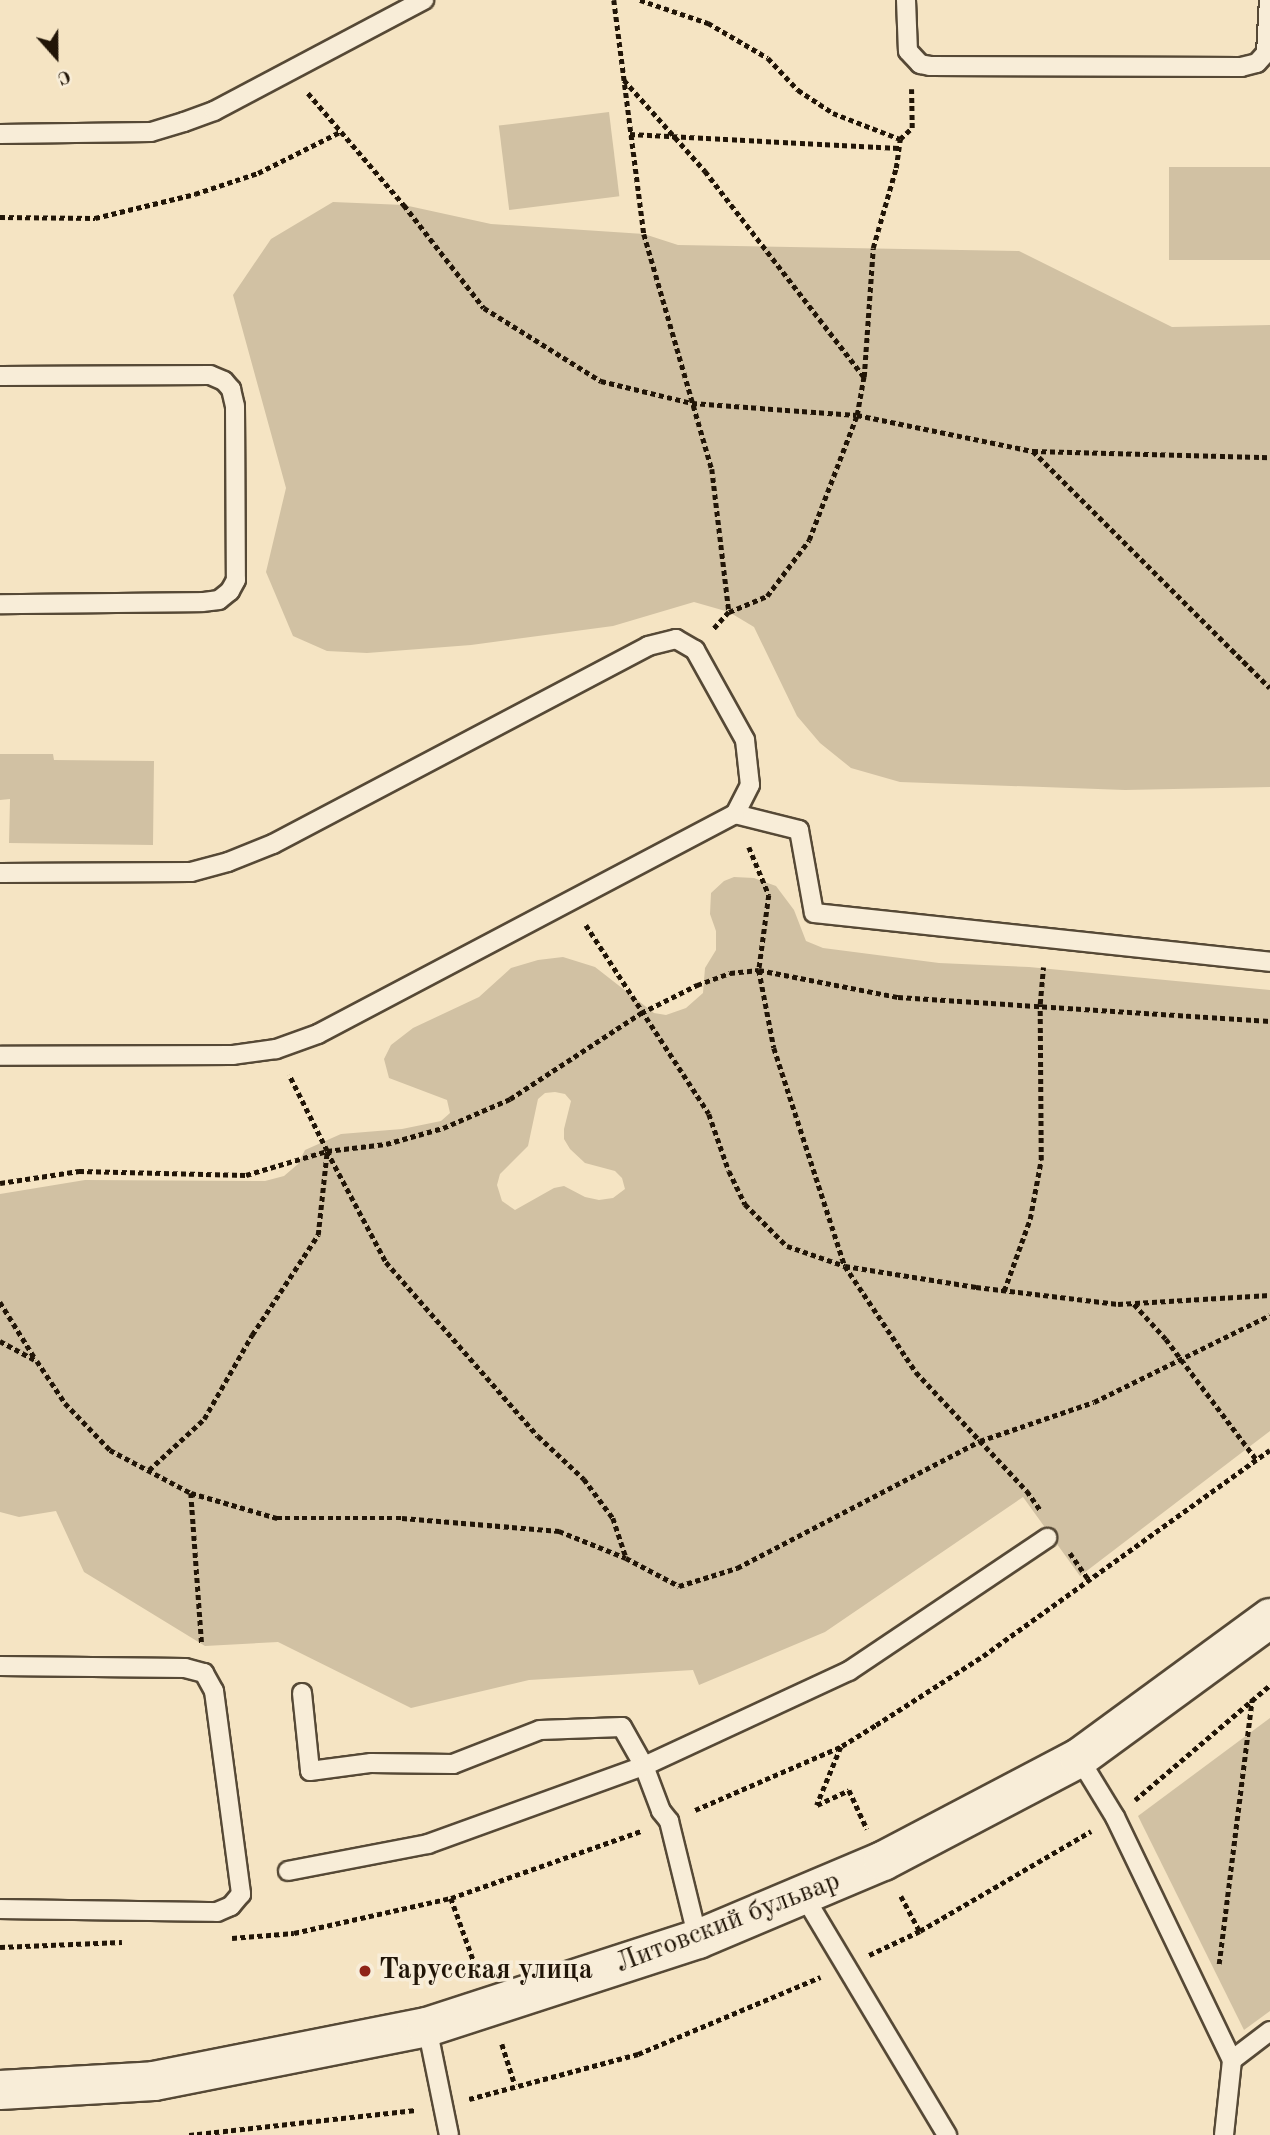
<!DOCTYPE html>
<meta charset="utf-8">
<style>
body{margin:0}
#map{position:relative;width:1270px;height:2135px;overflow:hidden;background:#f5e4c3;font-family:"Old Standard TT",serif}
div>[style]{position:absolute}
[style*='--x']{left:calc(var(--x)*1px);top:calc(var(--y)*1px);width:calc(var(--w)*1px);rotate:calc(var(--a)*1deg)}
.green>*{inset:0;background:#d1c1a3;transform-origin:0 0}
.path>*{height:4.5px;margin-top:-2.25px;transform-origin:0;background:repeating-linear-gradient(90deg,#211507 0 5px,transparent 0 8.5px)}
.roads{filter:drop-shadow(2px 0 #564936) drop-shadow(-2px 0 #564936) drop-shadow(0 2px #564936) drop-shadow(0 -2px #564936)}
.lane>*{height:18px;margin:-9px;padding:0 9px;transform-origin:9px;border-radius:9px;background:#f8edd8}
.secondary>*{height:38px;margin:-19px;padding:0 19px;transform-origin:19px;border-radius:19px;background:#f8edd8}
.dots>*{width:19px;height:19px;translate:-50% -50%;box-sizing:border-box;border:4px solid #f8edd8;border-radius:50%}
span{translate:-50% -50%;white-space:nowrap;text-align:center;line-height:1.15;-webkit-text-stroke:7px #f8edd8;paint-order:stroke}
.street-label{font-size:28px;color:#211507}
.poi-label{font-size:28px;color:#211507;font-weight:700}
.left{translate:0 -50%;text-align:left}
.north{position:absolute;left:21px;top:21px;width:70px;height:70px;-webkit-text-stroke:5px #f8edd8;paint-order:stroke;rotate:159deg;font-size:19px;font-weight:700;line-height:28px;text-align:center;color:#211507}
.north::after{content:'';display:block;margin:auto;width:24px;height:32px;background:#211507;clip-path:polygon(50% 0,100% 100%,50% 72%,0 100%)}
</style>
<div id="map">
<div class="green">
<i style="left:609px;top:112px;width:85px;height:111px;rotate:83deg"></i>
<i style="left:1270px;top:167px;width:93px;height:101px;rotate:90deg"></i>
<i style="clip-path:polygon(333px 202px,404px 205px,491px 224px,644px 234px,678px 245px,1019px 251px,1172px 327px,1270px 325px,1270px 787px,1125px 790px,900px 782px,851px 768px,820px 743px,797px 716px,754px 627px,729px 612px,694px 602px,613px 626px,471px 645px,367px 653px,327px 651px,293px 636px,266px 572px,286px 488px,233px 295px,271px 239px)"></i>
<i style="clip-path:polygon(0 754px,53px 754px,54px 760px,154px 761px,153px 845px,9px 843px,10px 799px,0 800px)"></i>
<i style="clip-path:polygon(evenodd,734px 877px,754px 878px,776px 886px,794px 910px,806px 941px,823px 948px,939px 963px,1029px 967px,1270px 990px,1270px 1431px,1080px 1576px,1023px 1497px,825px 1632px,699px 1685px,693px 1670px,529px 1680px,411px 1708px,278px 1642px,205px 1646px,84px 1572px,56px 1511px,19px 1517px,0 1512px,0 1194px,85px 1180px,265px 1181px,284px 1176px,298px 1164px,305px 1150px,341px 1134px,402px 1129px,441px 1121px,450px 1113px,447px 1100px,389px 1078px,384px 1059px,391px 1045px,413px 1028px,479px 997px,511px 968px,538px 960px,563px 957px,595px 967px,654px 1013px,666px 1015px,686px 1008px,703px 993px,705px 968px,716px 950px,716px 931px,710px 914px,711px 893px,724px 881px,734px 877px,555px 1092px,565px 1094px,571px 1101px,564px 1129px,564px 1139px,570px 1149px,585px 1163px,615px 1171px,622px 1178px,625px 1189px,613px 1198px,599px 1200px,585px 1197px,564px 1186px,554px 1188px,515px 1210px,502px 1201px,497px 1185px,500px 1174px,528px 1146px,538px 1099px,545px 1093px,555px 1092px)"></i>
<i style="clip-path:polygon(1270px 1718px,1270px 2011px,1244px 2030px,1138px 1816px)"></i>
</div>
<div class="path">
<i style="--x:614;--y:0;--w:236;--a:82.7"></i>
<i style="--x:644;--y:234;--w:245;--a:73.9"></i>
<i style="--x:712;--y:469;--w:144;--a:83.2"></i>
<i style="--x:729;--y:612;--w:25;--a:132"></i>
<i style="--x:640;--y:0;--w:72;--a:18.7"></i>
<i style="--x:708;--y:23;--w:69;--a:30.3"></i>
<i style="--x:768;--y:58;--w:44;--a:46.8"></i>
<i style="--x:798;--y:90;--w:42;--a:33.3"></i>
<i style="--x:833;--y:113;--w:72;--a:21.2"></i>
<i style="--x:624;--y:80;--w:122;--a:48.3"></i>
<i style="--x:705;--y:171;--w:260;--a:52.3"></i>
<i style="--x:308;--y:93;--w:148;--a:49.4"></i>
<i style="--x:404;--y:205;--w:130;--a:52.2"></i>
<i style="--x:484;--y:308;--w:138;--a:32"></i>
<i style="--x:601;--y:381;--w:94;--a:13.6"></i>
<i style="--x:692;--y:403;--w:165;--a:4.2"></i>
<i style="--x:857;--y:415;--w:180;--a:11.6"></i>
<i style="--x:1033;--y:451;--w:237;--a:1.5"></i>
<i style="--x:630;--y:134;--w:269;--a:3"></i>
<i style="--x:0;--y:217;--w:95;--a:0.6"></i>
<i style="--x:95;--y:218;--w:103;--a:-13.5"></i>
<i style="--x:195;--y:194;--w:66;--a:-18.4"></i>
<i style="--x:258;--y:173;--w:92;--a:-26.6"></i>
<i style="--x:1033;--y:451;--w:335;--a:45"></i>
<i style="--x:729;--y:612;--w:41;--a:-22.8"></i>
<i style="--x:767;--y:596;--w:70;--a:-53.1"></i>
<i style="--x:809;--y:540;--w:134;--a:-69"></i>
<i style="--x:857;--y:415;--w:39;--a:-80"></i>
<i style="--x:864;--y:377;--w:129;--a:-86"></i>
<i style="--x:873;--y:248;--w:83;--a:-74"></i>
<i style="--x:896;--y:168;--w:29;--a:-82"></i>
<i style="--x:900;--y:139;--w:16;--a:-43"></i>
<i style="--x:912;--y:128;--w:39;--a:-91"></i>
<i style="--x:749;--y:847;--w:52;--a:67.4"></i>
<i style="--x:769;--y:895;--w:76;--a:97.6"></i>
<i style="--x:759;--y:970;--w:79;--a:79.1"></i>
<i style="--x:774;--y:1048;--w:229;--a:72"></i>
<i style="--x:845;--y:1266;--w:128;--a:56.2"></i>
<i style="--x:916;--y:1372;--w:163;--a:47"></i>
<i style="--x:1027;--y:1491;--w:24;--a:55"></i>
<i style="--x:586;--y:925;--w:225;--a:56.9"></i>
<i style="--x:709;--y:1114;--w:60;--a:70.7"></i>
<i style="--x:729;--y:1171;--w:37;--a:64"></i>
<i style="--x:745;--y:1204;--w:59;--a:45"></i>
<i style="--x:787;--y:1246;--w:61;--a:19"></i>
<i style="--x:845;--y:1266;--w:133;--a:9.1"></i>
<i style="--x:976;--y:1287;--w:143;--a:6.8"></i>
<i style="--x:1118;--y:1304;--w:152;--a:-3.4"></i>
<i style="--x:327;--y:1151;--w:126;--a:62"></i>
<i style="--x:386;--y:1262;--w:231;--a:48.9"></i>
<i style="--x:538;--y:1436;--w:63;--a:43.1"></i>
<i style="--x:584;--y:1479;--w:49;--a:53.4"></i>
<i style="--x:613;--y:1518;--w:41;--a:71.6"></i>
<i style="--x:0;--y:1183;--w:80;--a:-8.6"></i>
<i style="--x:79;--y:1171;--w:167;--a:1.4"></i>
<i style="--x:246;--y:1175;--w:84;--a:-16.5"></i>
<i style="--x:327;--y:1151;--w:59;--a:-6.8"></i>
<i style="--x:386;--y:1144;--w:59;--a:-15.7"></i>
<i style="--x:443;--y:1128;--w:73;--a:-23.4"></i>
<i style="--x:510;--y:1099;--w:157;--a:-33.3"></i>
<i style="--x:641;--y:1013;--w:63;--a:-26.6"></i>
<i style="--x:697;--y:985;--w:35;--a:-20"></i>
<i style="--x:730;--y:973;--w:29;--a:-6"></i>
<i style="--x:759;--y:970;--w:142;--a:11"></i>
<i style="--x:898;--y:997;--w:373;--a:3.7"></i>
<i style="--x:1004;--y:1291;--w:77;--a:-70.1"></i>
<i style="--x:1030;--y:1219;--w:60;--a:-79.4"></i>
<i style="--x:1041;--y:1160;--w:156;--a:-90.4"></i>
<i style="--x:1040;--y:1004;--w:37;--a:-85"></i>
<i style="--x:0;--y:1302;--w:68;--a:58.2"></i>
<i style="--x:1134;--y:1304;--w:47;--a:47.6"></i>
<i style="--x:1166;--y:1339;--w:151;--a:53.1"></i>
<i style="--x:0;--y:1341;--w:42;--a:28.4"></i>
<i style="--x:37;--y:1361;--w:50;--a:56.3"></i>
<i style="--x:65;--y:1403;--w:65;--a:46.2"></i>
<i style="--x:110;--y:1450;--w:92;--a:28"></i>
<i style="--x:191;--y:1493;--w:90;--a:16.2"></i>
<i style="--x:277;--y:1518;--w:125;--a:0"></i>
<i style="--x:402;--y:1518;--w:158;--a:4.7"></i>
<i style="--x:559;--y:1531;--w:72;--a:21.9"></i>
<i style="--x:626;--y:1558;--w:60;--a:27.8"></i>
<i style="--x:679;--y:1586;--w:61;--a:-17.2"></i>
<i style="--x:737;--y:1568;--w:274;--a:-27.6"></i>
<i style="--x:980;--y:1441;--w:120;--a:-18.9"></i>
<i style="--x:1094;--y:1402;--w:196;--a:-26.3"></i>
<i style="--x:149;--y:1470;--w:75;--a:-42.8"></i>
<i style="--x:204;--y:1419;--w:97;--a:-60.3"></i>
<i style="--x:252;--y:1335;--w:120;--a:-56.6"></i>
<i style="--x:318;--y:1235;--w:84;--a:-83.9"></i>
<i style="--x:327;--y:1151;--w:85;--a:-116.6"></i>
<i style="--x:191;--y:1493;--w:153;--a:85.9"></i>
<i style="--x:1070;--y:1553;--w:33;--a:55"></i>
<i style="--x:841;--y:1747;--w:63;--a:112.5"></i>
<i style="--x:817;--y:1805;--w:35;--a:-25"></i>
<i style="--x:849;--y:1790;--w:43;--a:65.2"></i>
<i style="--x:1135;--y:1800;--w:177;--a:-40.4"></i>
<i style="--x:695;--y:1810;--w:160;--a:-23.5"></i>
<i style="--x:842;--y:1746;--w:40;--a:-32"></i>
<i style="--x:876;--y:1725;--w:127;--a:-32.8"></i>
<i style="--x:983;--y:1656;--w:353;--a:-35.7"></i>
<i style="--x:901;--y:1896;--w:40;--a:62"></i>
<i style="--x:451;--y:1898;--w:80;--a:70.2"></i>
<i style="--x:232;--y:1938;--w:62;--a:-4.6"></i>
<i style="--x:294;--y:1933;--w:161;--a:-12.6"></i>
<i style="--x:451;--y:1898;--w:201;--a:-19.4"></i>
<i style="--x:0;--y:1947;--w:122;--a:-2.3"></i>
<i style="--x:869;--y:1955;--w:56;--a:-25.2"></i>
<i style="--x:920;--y:1931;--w:198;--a:-30.3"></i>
<i style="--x:1219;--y:1964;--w:267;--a:-82.9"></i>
<i style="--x:502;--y:2044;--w:43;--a:72.4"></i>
<i style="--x:469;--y:2099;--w:175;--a:-14.9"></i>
<i style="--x:638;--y:2054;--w:198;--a:-22.9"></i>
<i style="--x:189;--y:2135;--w:228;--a:-6.3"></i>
</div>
<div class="roads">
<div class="lane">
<i style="--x:906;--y:0;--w:51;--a:87.8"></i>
<i style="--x:908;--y:51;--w:18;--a:47"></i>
<i style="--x:920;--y:64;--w:10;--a:11"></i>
<i style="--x:930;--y:66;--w:311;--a:0.2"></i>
<i style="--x:1241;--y:67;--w:16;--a:-14"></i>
<i style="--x:1257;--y:63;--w:13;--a:-48"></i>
<i style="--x:1266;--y:53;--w:53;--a:-86.8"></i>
<i style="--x:0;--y:134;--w:151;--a:-0.8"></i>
<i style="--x:151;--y:132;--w:34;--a:-17"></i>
<i style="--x:184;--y:122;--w:32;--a:-20"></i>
<i style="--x:214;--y:111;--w:238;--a:-27.9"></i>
<i style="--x:0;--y:376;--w:210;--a:-0.3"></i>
<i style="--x:210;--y:375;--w:15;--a:23"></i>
<i style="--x:224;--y:381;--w:11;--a:49"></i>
<i style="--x:231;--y:389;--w:17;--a:77"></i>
<i style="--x:235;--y:406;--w:174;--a:89.7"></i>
<i style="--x:236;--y:580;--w:13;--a:119"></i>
<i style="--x:230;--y:591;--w:14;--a:141"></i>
<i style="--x:219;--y:600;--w:17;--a:173"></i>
<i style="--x:202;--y:602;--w:202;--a:179.4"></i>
<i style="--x:735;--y:814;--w:66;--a:14"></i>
<i style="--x:799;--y:830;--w:84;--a:79.8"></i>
<i style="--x:814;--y:913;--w:459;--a:6.1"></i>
<i style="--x:0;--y:873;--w:191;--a:-0.3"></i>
<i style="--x:191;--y:872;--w:38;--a:-15"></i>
<i style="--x:228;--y:862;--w:48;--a:-21.8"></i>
<i style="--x:273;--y:844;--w:424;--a:-27.8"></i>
<i style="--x:648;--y:646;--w:29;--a:-14"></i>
<i style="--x:676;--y:639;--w:22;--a:30"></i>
<i style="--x:695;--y:650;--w:103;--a:60.9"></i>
<i style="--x:745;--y:740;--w:45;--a:83.7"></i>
<i style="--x:750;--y:785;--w:33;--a:117"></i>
<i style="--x:735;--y:814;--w:471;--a:152.2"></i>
<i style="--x:318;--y:1034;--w:45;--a:160.3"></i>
<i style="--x:276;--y:1049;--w:43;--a:172.1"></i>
<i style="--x:233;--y:1055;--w:233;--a:179.8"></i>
<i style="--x:0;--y:1666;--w:185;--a:0.6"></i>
<i style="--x:185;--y:1668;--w:20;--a:15"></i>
<i style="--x:204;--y:1673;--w:21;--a:61"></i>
<i style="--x:214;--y:1691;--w:205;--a:82.4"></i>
<i style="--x:241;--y:1894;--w:16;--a:130"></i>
<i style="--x:231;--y:1906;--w:15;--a:157"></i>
<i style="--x:217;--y:1912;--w:217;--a:-179.2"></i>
<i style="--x:302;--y:1693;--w:78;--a:84.1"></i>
<i style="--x:310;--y:1771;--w:62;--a:-7.5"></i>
<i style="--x:371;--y:1763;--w:82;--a:0.7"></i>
<i style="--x:453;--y:1764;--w:93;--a:-21.3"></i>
<i style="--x:540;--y:1730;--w:82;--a:-2.1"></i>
<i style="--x:622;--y:1727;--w:45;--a:60.6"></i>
<i style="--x:644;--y:1766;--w:48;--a:69.3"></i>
<i style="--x:661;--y:1811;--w:13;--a:51"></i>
<i style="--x:669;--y:1821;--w:122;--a:76.2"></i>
<i style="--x:1079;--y:1758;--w:69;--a:58.6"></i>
<i style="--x:1115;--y:1817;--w:270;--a:64.3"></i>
<i style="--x:288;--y:1871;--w:143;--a:-10.9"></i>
<i style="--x:428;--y:1844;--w:230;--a:-19.9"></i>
<i style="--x:644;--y:1766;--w:226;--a:-24.9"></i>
<i style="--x:849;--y:1671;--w:239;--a:-33.9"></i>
<i style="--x:804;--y:1896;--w:279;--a:59.1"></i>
<i style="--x:427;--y:2027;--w:110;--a:78.5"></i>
<i style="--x:1224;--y:2135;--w:75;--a:-83.9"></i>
<i style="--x:1232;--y:2060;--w:48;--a:-37.3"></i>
</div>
<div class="secondary">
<i style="--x:0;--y:2090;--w:154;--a:-3.3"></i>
<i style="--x:154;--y:2081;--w:278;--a:-11.2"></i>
<i style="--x:427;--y:2027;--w:285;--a:-18"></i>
<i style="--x:698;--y:1939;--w:201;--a:-22.9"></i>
<i style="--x:883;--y:1861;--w:221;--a:-27.7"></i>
<i style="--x:1079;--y:1758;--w:237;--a:-36.2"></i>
</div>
</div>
<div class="dots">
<i style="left:365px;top:1971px;background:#8f2418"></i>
</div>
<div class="street-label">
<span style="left:728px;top:1923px;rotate:-21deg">Литовский бульвар</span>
</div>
<div class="poi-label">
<span class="left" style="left:379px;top:1971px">Тарусская улица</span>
</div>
<div class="north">С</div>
</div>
